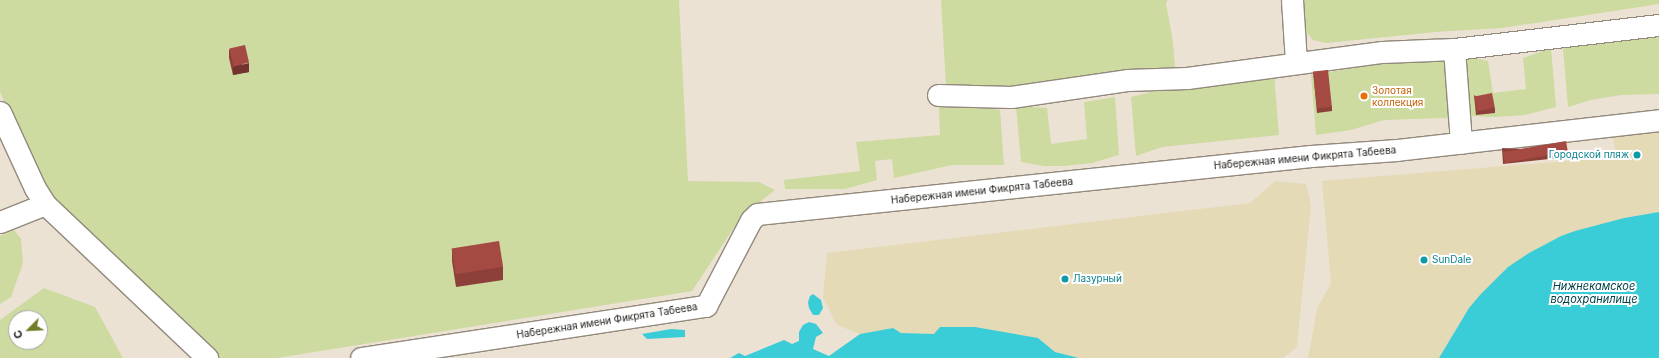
<!DOCTYPE html>
<meta charset="utf-8">
<style>
body{margin:0}
#map{position:relative;width:1659px;height:358px;overflow:hidden;background:#ece2d4;font-family:Inter,sans-serif}
div>[style]{position:absolute}
[style*='--x']{left:calc(var(--x)*1px);top:calc(var(--y)*1px);width:calc(var(--w)*1px);rotate:calc(var(--a)*1deg)}
.green>*{inset:0;background:#cddaa0}
.sand>*{inset:0;background:#e4dab5}
.water>*{inset:0;background:#3acdd8}
.roads{filter:drop-shadow(1px 0 #92897c) drop-shadow(-1px 0 #92897c) drop-shadow(0 1px #92897c) drop-shadow(0 -1px #92897c)}
.minor>*{height:21px;margin:-10.5px;padding:0 10.5px;transform-origin:10.5px;border-radius:10.5px;background:#fff}
.wall>*{inset:0;background:#8d403a}
.shaded-wall>*{inset:0;background:#73342f}
.building>*{inset:0;background:#a44a43;transform-origin:0 0}
.dots>*{width:11px;height:11px;translate:-50% -50%;box-sizing:border-box;border:2px solid #fff;border-radius:50%}
span{translate:-50% -50%;white-space:nowrap;text-align:center;line-height:1.15;-webkit-text-stroke:4px #fff;paint-order:stroke}
.food-label{font-size:10px;color:#c56008}
.left{translate:0 -50%;text-align:left}
.culture-label{font-size:10px;color:#0d838f}
.right{translate:-100% -50%;text-align:right}
.street-label{font-size:10px;color:#23201b}
.water-label{font-size:11px;color:#004348;font-style:italic}
.north{position:absolute;left:8px;top:310px;width:40px;height:40px;box-sizing:border-box;background:#fff;border:1px solid #a7a6a4;border-radius:50%;rotate:246deg;font-size:11px;font-weight:700;line-height:16px;text-align:center;color:#23201b}
.north::after{content:'';display:block;margin:auto;width:14px;height:18px;background:#737d29;clip-path:polygon(50% 0,100% 100%,50% 72%,0 100%)}
</style>
<div id="map">
<div class="green">
<i style="clip-path:polygon(0 0,679px 0,688px 181px,759px 182px,775px 190px,741px 217px,692px 291px,277px 358px,219px 358px,51px 198px,41px 182px,0 92px)"></i>
<i style="clip-path:polygon(941px 0,1168px 0,1166px 3px,1173px 42px,1175px 68px,1003px 91px,946px 86px)"></i>
<i style="clip-path:polygon(1296px 0,1659px 0,1659px 4px,1502px 28px,1436px 32px,1326px 43px,1313px 40px,1297px 21px)"></i>
<i style="clip-path:polygon(1627px 36px,1659px 37px,1659px 94px,1621px 95px,1591px 100px,1568px 107px,1563px 48px,1596px 39px)"></i>
<i style="clip-path:polygon(1551px 48px,1556px 107px,1525px 115px,1496px 117px,1468px 116px,1461px 55px,1488px 61px,1493px 93px,1526px 89px,1523px 58px)"></i>
<i style="clip-path:polygon(1452px 60px,1457px 121px,1444px 118px,1384px 120px,1351px 130px,1316px 135px,1311px 75px,1393px 62px)"></i>
<i style="clip-path:polygon(1274px 73px,1279px 135px,1162px 147px,1136px 156px,1131px 97px,1168px 88px)"></i>
<i style="clip-path:polygon(1115px 97px,1119px 155px,1092px 163px,1064px 166px,1044px 166px,1021px 162px,1016px 106px,1047px 108px,1051px 144px,1087px 139px,1084px 102px)"></i>
<i style="clip-path:polygon(972px 105px,1000px 110px,1004px 165px,952px 165px,894px 178px,892px 159px,875px 161px,877px 180px,845px 189px,785px 189px,784px 180px,860px 171px,856px 142px,940px 135px,939px 107px)"></i>
<i style="clip-path:polygon(14px 230px,21px 239px,23px 263px,11px 297px,0 304px,0 236px)"></i>
<i style="clip-path:polygon(evenodd,44px 288px,95px 307px,123px 358px,0 358px,0 320px,44px 288px,16px 318px,40px 318px,40px 342px,16px 342px,16px 318px)"></i>
</div>
<div class="sand">
<i style="clip-path:polygon(1659px 128px,1659px 212px,1624px 218px,1561px 236px,1508px 267px,1469px 308px,1439px 358px,1308px 358px,1317px 309px,1331px 283px,1322px 181px,1615px 157px,1616px 166px,1613px 132px)"></i>
<i style="clip-path:polygon(1275px 181px,1306px 184px,1311px 205px,1297px 347px,1283px 358px,1079px 358px,1055px 352px,1038px 338px,901px 333px,893px 328px,860px 334px,837px 325px,823px 297px,827px 253px,1250px 203px)"></i>
</div>
<div class="water">
<i style="clip-path:polygon(1659px 212px,1659px 358px,1439px 358px,1469px 308px,1480px 295px,1508px 267px,1529px 253px,1561px 236px,1575px 231px,1624px 218px)"></i>
<i style="clip-path:polygon(813px 294px,821px 300px,823px 308px,819px 315px,813px 315px,809px 308px,808px 302px,810px 296px)"></i>
<i style="clip-path:polygon(809px 322px,816px 324px,823px 333px,816px 337px,813px 349px,829px 356px,860px 334px,893px 328px,901px 333px,934px 334px,940px 327px,975px 327px,1038px 338px,1055px 352px,1079px 358px,730px 358px,739px 353px,745px 356px,784px 340px,792px 344px,799px 341px,799px 332px,803px 325px)"></i>
<i style="clip-path:polygon(671px 329px,685px 330px,685px 337px,647px 339px,642px 334px)"></i>
</div>
<div class="roads">
<div class="minor">
<i style="--x:1292;--y:0;--w:62;--a:86.3"></i>
<i style="--x:1454;--y:49;--w:94;--a:85.7"></i>
<i style="--x:938;--y:95;--w:73;--a:1.6"></i>
<i style="--x:1011;--y:97;--w:117;--a:-8.3"></i>
<i style="--x:1127;--y:80;--w:60;--a:-1.9"></i>
<i style="--x:1187;--y:78;--w:197;--a:-7.6"></i>
<i style="--x:1382;--y:52;--w:72;--a:-2.4"></i>
<i style="--x:1454;--y:49;--w:206;--a:-6.7"></i>
<i style="--x:0;--y:112;--w:84;--a:65.3"></i>
<i style="--x:35;--y:188;--w:19;--a:58"></i>
<i style="--x:45;--y:204;--w:224;--a:43.5"></i>
<i style="--x:0;--y:222;--w:48;--a:-21.8"></i>
<i style="--x:361;--y:358;--w:349;--a:-8.6"></i>
<i style="--x:706;--y:306;--w:97;--a:-62.4"></i>
<i style="--x:751;--y:220;--w:8;--a:-45"></i>
<i style="--x:757;--y:214;--w:557;--a:-5.98"></i>
<i style="--x:1311;--y:156;--w:86;--a:-4"></i>
<i style="--x:1397;--y:150;--w:264;--a:-6.5"></i>
</div>
</div>
<div class="wall">
<i style="clip-path:polygon(229px 49px,249px 72px,233px 75px,229px 58px)"></i>
<i style="clip-path:polygon(1313px 71px,1332px 107px,1332px 111px,1317px 113px)"></i>
<i style="clip-path:polygon(1474px 95px,1495px 108px,1495px 113px,1476px 115px)"></i>
<i style="clip-path:polygon(1502px 148px,1568px 152px,1568px 157px,1503px 164px)"></i>
<i style="clip-path:polygon(452px 249px,503px 267px,503px 280px,456px 287px,452px 261px)"></i>
</div>
<div class="shaded-wall">
<i style="clip-path:polygon(249px 63px,249px 72px,233px 75px,233px 67px)"></i>
</div>
<div class="building">
<i style="left:245px;top:45px;width:18px;height:16px;rotate:77deg"></i>
<i style="left:1328px;top:70px;width:37px;height:15px;rotate:84deg"></i>
<i style="left:1492px;top:93px;width:15px;height:18px;rotate:79deg"></i>
<i style="left:1566px;top:141px;width:11px;height:64px;rotate:80deg"></i>
<i style="left:499px;top:241px;width:26px;height:48px;rotate:81deg"></i>
</div>
<div class="dots">
<i style="left:1364px;top:96px;background:#e8710a"></i>
<i style="left:1637px;top:155px;background:#0f9aa8"></i>
<i style="left:1424px;top:260px;background:#0f9aa8"></i>
<i style="left:1065px;top:279px;background:#0f9aa8"></i>
</div>
<div class="food-label">
<span class="left" style="left:1372px;top:96px">Золотая<br>коллекция</span>
</div>
<div class="culture-label">
<span class="right" style="left:1629px;top:155px">Городской пляж</span>
<span class="left" style="left:1432px;top:260px">SunDale</span>
<span class="left" style="left:1073px;top:279px">Лазурный</span>
</div>
<div class="street-label">
<span style="left:1305px;top:158px;rotate:-5deg">Набережная имени Фикрята Табеева</span>
<span style="left:982px;top:191px;rotate:-6deg">Набережная имени Фикрята Табеева</span>
<span style="left:607px;top:321px;rotate:-9deg">Набережная имени Фикрята Табеева</span>
</div>
<div class="water-label">
<span style="left:1594px;top:293px">Нижнекамское<br>водохранилище</span>
</div>
<div class="north">С</div>
</div>
